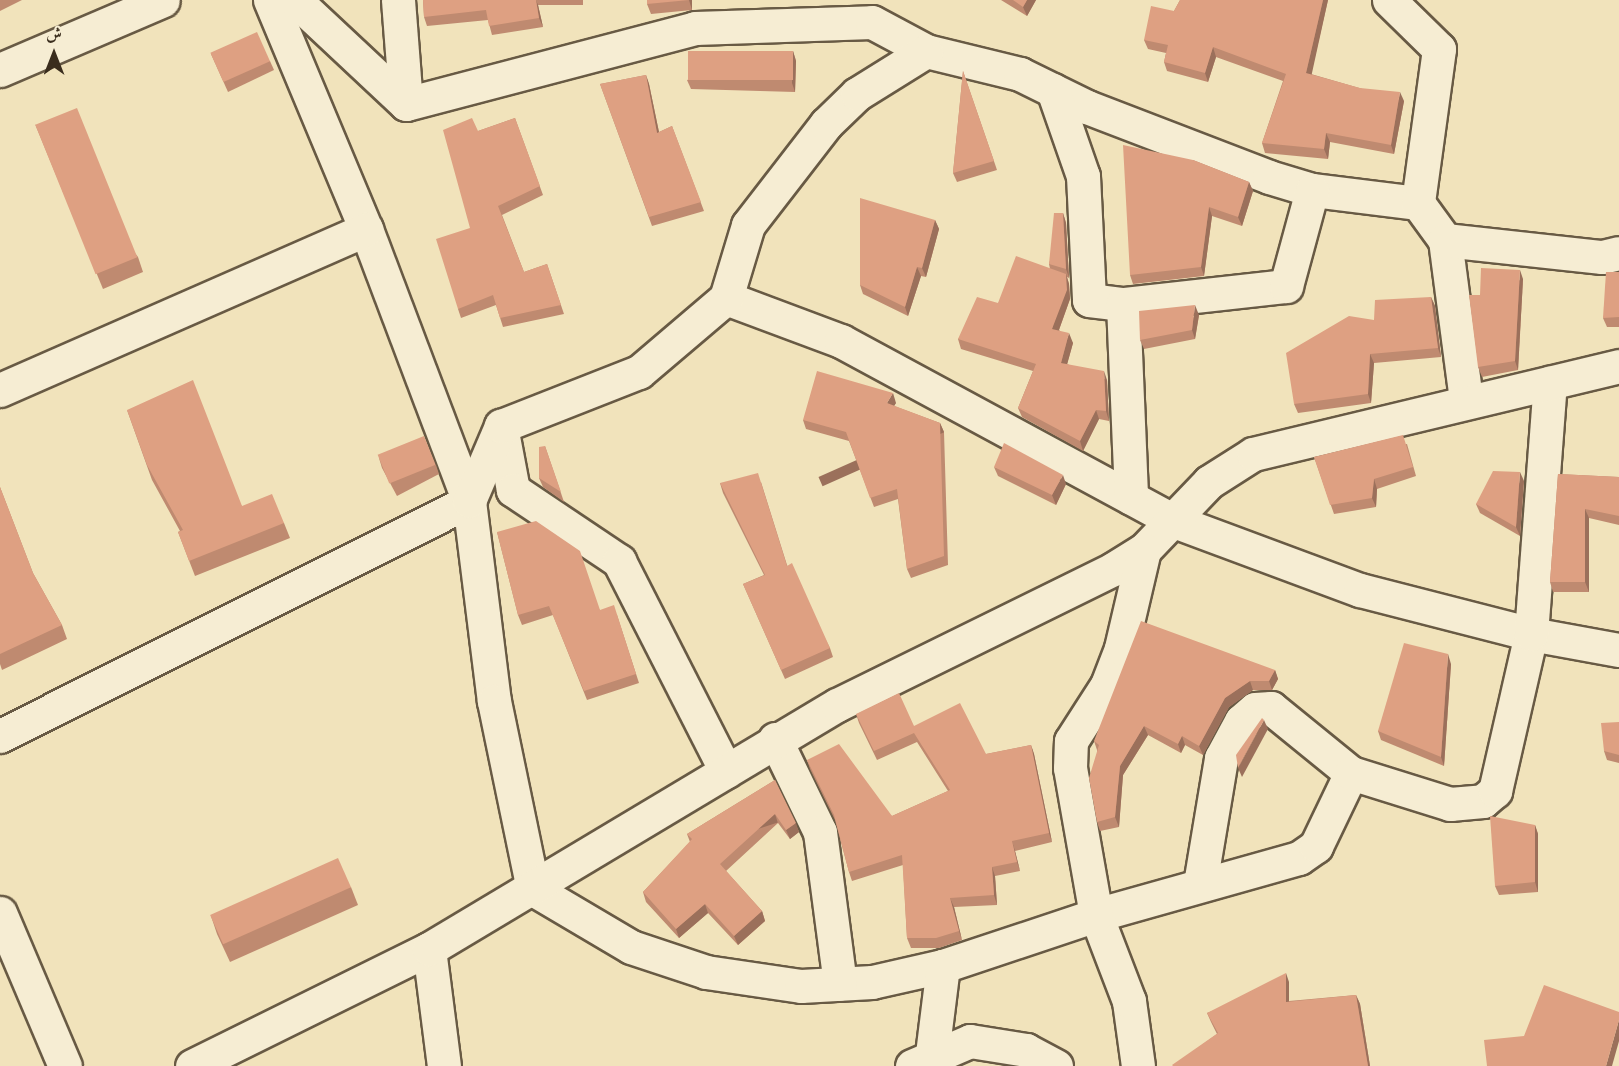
<!DOCTYPE html>
<meta charset="utf-8">
<style>
body{margin:0}
#map{position:relative;width:1619px;height:1066px;overflow:hidden;background:#f1e3bb;font-family:"Sorts Mill Goudy",Amiri,serif}
div>[style]{position:absolute}
[style*='--x']{left:calc(var(--x)*1px);top:calc(var(--y)*1px);width:calc(var(--w)*1px);rotate:calc(var(--a)*1deg)}
.roads{filter:drop-shadow(2px 0 #685a44) drop-shadow(-2px 0 #685a44) drop-shadow(0 2px #685a44) drop-shadow(0 -2px #685a44)}
.minor>*{height:33px;margin:-16.5px;padding:0 16.5px;transform-origin:16.5px;border-radius:16.5px;background:#f6edd3}
.wall>*{inset:0;background:#bf8a70}
.shaded-wall>*{inset:0;background:#9b705b;transform-origin:0 0}
.building>*{inset:0;background:#dea082;transform-origin:0 0}
span{translate:-50% -50%;white-space:nowrap;text-align:center;line-height:1.15;-webkit-text-stroke:5px #f6edd3;paint-order:stroke}
.north{position:absolute;left:24px;top:24px;width:60px;height:60px;-webkit-text-stroke:4px #f6edd3;paint-order:stroke;rotate:0deg;font-size:16px;font-weight:700;line-height:24px;text-align:center;color:#3a2d1d}
.north::after{content:'';display:block;margin:auto;width:21px;height:27px;background:#3a2d1d;clip-path:polygon(50% 0,100% 100%,50% 72%,0 100%)}
</style>
<div id="map">
<div class="roads">
<div class="minor">
<i style="--x:270;--y:0;--w:248;--a:67.3"></i>
<i style="--x:366;--y:229;--w:291;--a:69.3"></i>
<i style="--x:469;--y:501;--w:202;--a:82.9"></i>
<i style="--x:494;--y:701;--w:192;--a:78.3"></i>
<i style="--x:533;--y:889;--w:114;--a:30.6"></i>
<i style="--x:631;--y:947;--w:79;--a:18.4"></i>
<i style="--x:706;--y:972;--w:96;--a:8.4"></i>
<i style="--x:801;--y:986;--w:71;--a:-3.2"></i>
<i style="--x:872;--y:982;--w:73;--a:-12.7"></i>
<i style="--x:943;--y:966;--w:161;--a:-18.4"></i>
<i style="--x:1096;--y:915;--w:211;--a:-15.7"></i>
<i style="--x:1299;--y:858;--w:21;--a:-35"></i>
<i style="--x:1316;--y:846;--w:81;--a:-64.4"></i>
<i style="--x:295;--y:0;--w:152;--a:43.1"></i>
<i style="--x:406;--y:104;--w:299;--a:-14.7"></i>
<i style="--x:695;--y:28;--w:177;--a:-1.9"></i>
<i style="--x:872;--y:22;--w:61;--a:28.2"></i>
<i style="--x:926;--y:51;--w:97;--a:13.7"></i>
<i style="--x:1020;--y:74;--w:75;--a:26.2"></i>
<i style="--x:1087;--y:107;--w:195;--a:21"></i>
<i style="--x:1269;--y:177;--w:45;--a:16.8"></i>
<i style="--x:1312;--y:190;--w:107;--a:7"></i>
<i style="--x:398;--y:0;--w:104;--a:85.6"></i>
<i style="--x:1389;--y:0;--w:70;--a:44.4"></i>
<i style="--x:1439;--y:49;--w:155;--a:97.8"></i>
<i style="--x:1418;--y:203;--w:46;--a:53.9"></i>
<i style="--x:1445;--y:240;--w:161;--a:82.5"></i>
<i style="--x:0;--y:70;--w:177;--a:-23.2"></i>
<i style="--x:1053;--y:90;--w:91;--a:70.8"></i>
<i style="--x:1083;--y:176;--w:124;--a:87.2"></i>
<i style="--x:1089;--y:300;--w:34;--a:7"></i>
<i style="--x:1123;--y:304;--w:164;--a:-6.3"></i>
<i style="--x:1286;--y:286;--w:99;--a:-74.8"></i>
<i style="--x:1445;--y:240;--w:158;--a:6.2"></i>
<i style="--x:1602;--y:257;--w:17;--a:-13"></i>
<i style="--x:726;--y:298;--w:123;--a:20.5"></i>
<i style="--x:841;--y:341;--w:379;--a:28.4"></i>
<i style="--x:1174;--y:521;--w:198;--a:20.4"></i>
<i style="--x:1360;--y:590;--w:177;--a:14.4"></i>
<i style="--x:1531;--y:634;--w:89;--a:10.3"></i>
<i style="--x:1123;--y:304;--w:194;--a:87.6"></i>
<i style="--x:0;--y:390;--w:400;--a:-23.7"></i>
<i style="--x:501;--y:426;--w:65;--a:79.4"></i>
<i style="--x:513;--y:490;--w:128;--a:33.8"></i>
<i style="--x:619;--y:561;--w:236;--a:63"></i>
<i style="--x:0;--y:736;--w:525;--a:-26.61"></i>
<i style="--x:469;--y:501;--w:82;--a:-66.9"></i>
<i style="--x:501;--y:426;--w:148;--a:-21.4"></i>
<i style="--x:639;--y:372;--w:114;--a:-40.4"></i>
<i style="--x:726;--y:298;--w:76;--a:-73.2"></i>
<i style="--x:748;--y:225;--w:128;--a:-52.3"></i>
<i style="--x:826;--y:124;--w:43;--a:-44.1"></i>
<i style="--x:857;--y:94;--w:81;--a:-31.9"></i>
<i style="--x:775;--y:739;--w:103;--a:64.2"></i>
<i style="--x:820;--y:832;--w:153;--a:82.5"></i>
<i style="--x:1200;--y:884;--w:128;--a:-80.5"></i>
<i style="--x:1221;--y:758;--w:42;--a:-61.6"></i>
<i style="--x:1241;--y:721;--w:18;--a:-41"></i>
<i style="--x:1255;--y:709;--w:16;--a:-4"></i>
<i style="--x:1271;--y:708;--w:103;--a:39.1"></i>
<i style="--x:1351;--y:773;--w:104;--a:17.4"></i>
<i style="--x:1450;--y:804;--w:33;--a:-5"></i>
<i style="--x:1483;--y:801;--w:16;--a:-40"></i>
<i style="--x:1495;--y:791;--w:161;--a:-77.1"></i>
<i style="--x:1531;--y:634;--w:252;--a:-85.7"></i>
<i style="--x:0;--y:913;--w:166;--a:67"></i>
<i style="--x:429;--y:949;--w:118;--a:82.7"></i>
<i style="--x:932;--y:1054;--w:89;--a:-82.9"></i>
<i style="--x:192;--y:1066;--w:264;--a:-26.3"></i>
<i style="--x:429;--y:949;--w:475;--a:-30.9"></i>
<i style="--x:837;--y:705;--w:308;--a:-26.2"></i>
<i style="--x:1113;--y:569;--w:36;--a:-32"></i>
<i style="--x:1144;--y:550;--w:94;--a:-46.3"></i>
<i style="--x:1209;--y:482;--w:52;--a:-32.5"></i>
<i style="--x:1253;--y:454;--w:376;--a:-13.5"></i>
<i style="--x:912;--y:1066;--w:63;--a:-23.3"></i>
<i style="--x:970;--y:1041;--w:57;--a:9.1"></i>
<i style="--x:1026;--y:1050;--w:34;--a:28"></i>
<i style="--x:1138;--y:1066;--w:66;--a:-97.9"></i>
<i style="--x:1129;--y:1001;--w:92;--a:-111"></i>
<i style="--x:1096;--y:915;--w:149;--a:-100"></i>
<i style="--x:1070;--y:768;--w:27;--a:-88"></i>
<i style="--x:1071;--y:741;--w:67;--a:-57.3"></i>
<i style="--x:1107;--y:685;--w:40;--a:-69"></i>
<i style="--x:1121;--y:648;--w:101;--a:-76.8"></i>
</div>
</div>
<div class="wall">
<i style="clip-path:polygon(0 0,22px 0,0 11px)"></i>
<i style="clip-path:polygon(423px 0,583px 0,583px 5px,538px 5px,543px 27px,492px 35px,488px 20px,427px 26px,424px 17px)"></i>
<i style="clip-path:polygon(647px 0,692px 0,692px 10px,651px 14px,647px 4px)"></i>
<i style="clip-path:polygon(1001px 0,1036px 0,1027px 16px)"></i>
<i style="clip-path:polygon(1180px 0,1328px 0,1311px 74px,1404px 101px,1394px 154px,1330px 142px,1328px 159px,1265px 153px,1262px 143px,1283px 81px,1216px 57px,1208px 82px,1167px 71px,1164px 62px,1166px 53px,1148px 49px,1144px 40px,1174px 11px)"></i>
<i style="clip-path:polygon(793px 51px,796px 61px,795px 92px,691px 89px,687px 80px)"></i>
<i style="clip-path:polygon(211px 54px,270px 61px,274px 70px,228px 92px)"></i>
<i style="clip-path:polygon(963px 71px,997px 170px,957px 182px,953px 173px)"></i>
<i style="clip-path:polygon(646px 75px,649px 84px,659px 132px,672px 126px,704px 211px,652px 226px,600px 84px)"></i>
<i style="clip-path:polygon(515px 118px,543px 195px,502px 215px,524px 272px,547px 264px,564px 314px,503px 327px,496px 305px,461px 318px,458px 309px,470px 228px,478px 131px)"></i>
<i style="clip-path:polygon(35px 124px,138px 257px,143px 272px,103px 289px)"></i>
<i style="clip-path:polygon(1193px 160px,1249px 182px,1253px 191px,1242px 226px,1212px 216px,1204px 276px,1133px 284px,1130px 275px)"></i>
<i style="clip-path:polygon(1063px 213px,1066px 223px,1069px 278px,1067px 277px,1069px 284px,1070px 299px,1059px 330px,1073px 343px,1067px 364px,1107px 380px,1109px 421px,1099px 419px,1083px 451px,1022px 417px,1018px 408px,1033px 371px,961px 349px,958px 339px,998px 303px,1050px 269px,1049px 264px)"></i>
<i style="clip-path:polygon(935px 220px,939px 229px,926px 277px,921px 276px,908px 316px,863px 294px,860px 285px)"></i>
<i style="clip-path:polygon(1619px 272px,1619px 327px,1607px 327px,1603px 318px)"></i>
<i style="clip-path:polygon(1523px 279px,1518px 370px,1482px 377px,1478px 367px,1480px 295px)"></i>
<i style="clip-path:polygon(1431px 297px,1435px 306px,1441px 357px,1374px 363px,1371px 403px,1298px 413px,1294px 404px,1374px 320px)"></i>
<i style="clip-path:polygon(1199px 315px,1195px 339px,1144px 349px,1140px 340px)"></i>
<i style="clip-path:polygon(896px 403px,894px 406px,940px 423px,944px 432px,948px 565px,911px 578px,907px 569px,898px 499px,874px 507px,849px 441px,806px 429px,803px 420px)"></i>
<i style="clip-path:polygon(127px 410px,242px 506px,284px 523px,290px 538px,195px 576px,178px 532px,180px 531px,152px 480px)"></i>
<i style="clip-path:polygon(1407px 444px,1416px 476px,1377px 489px,1376px 507px,1334px 514px,1314px 457px)"></i>
<i style="clip-path:polygon(545px 446px,564px 502px,543px 487px,539px 478px)"></i>
<i style="clip-path:polygon(379px 458px,436px 465px,439px 474px,397px 496px,382px 468px)"></i>
<i style="clip-path:polygon(994px 467px,1066px 484px,1056px 505px,998px 476px)"></i>
<i style="clip-path:polygon(1558px 474px,1619px 477px,1619px 525px,1589px 518px,1589px 592px,1553px 592px,1550px 582px)"></i>
<i style="clip-path:polygon(1524px 481px,1520px 536px,1480px 513px,1476px 504px)"></i>
<i style="clip-path:polygon(761px 482px,787px 565px,830px 648px,833px 657px,785px 679px,743px 584px,764px 575px,723px 493px,720px 483px)"></i>
<i style="clip-path:polygon(0 487px,33px 573px,62px 625px,67px 639px,2px 670px,0 664px)"></i>
<i style="clip-path:polygon(497px 532px,600px 610px,617px 615px,639px 683px,587px 700px,553px 615px,522px 625px,518px 615px)"></i>
<i style="clip-path:polygon(1451px 664px,1444px 766px,1381px 740px,1378px 731px)"></i>
<i style="clip-path:polygon(1275px 670px,1278px 679px,1272px 690px,1253px 690px,1229px 707px,1203px 755px,1185px 745px,1181px 753px,1148px 735px,1123px 775px,1119px 827px,1100px 831px,1097px 822px,1097px 750px,1094px 741px)"></i>
<i style="clip-path:polygon(856px 714px,914px 726px,986px 754px,1031px 745px,1034px 754px,1052px 842px,1015px 851px,1020px 871px,995px 876px,997px 905px,954px 907px,962px 940px,939px 948px,911px 948px,907px 938px,903px 865px,852px 881px,849px 872px,835px 820px,810px 769px,807px 760px,892px 816px,948px 791px,917px 742px,877px 760px,859px 723px)"></i>
<i style="clip-path:polygon(1619px 722px,1619px 763px,1607px 760px,1604px 751px)"></i>
<i style="clip-path:polygon(775px 780px,799px 832px,790px 839px,778px 823px,726px 871px,762px 911px,765px 921px,738px 945px,708px 913px,679px 938px,646px 902px,643px 892px,690px 842px,687px 834px)"></i>
<i style="clip-path:polygon(1535px 825px,1538px 834px,1538px 892px,1499px 895px,1495px 886px)"></i>
<i style="clip-path:polygon(351px 887px,358px 905px,230px 962px,217px 934px,211px 916px)"></i>
<i style="clip-path:polygon(1289px 982px,1289px 1001px,1356px 995px,1360px 1004px,1370px 1066px,1173px 1066px,1217px 1034px,1211px 1022px,1207px 1013px)"></i>
</div>
<div class="shaded-wall">
<i style="clip-path:polygon(536px 0,538px 5px,543px 27px,539px 18px)"></i>
<i style="clip-path:polygon(689px 0,692px 0,692px 10px)"></i>
<i style="clip-path:polygon(1027px 0,1036px 0,1027px 16px,1023px 7px)"></i>
<i style="clip-path:polygon(1323px 0,1328px 0,1310px 82px,1306px 73px)"></i>
<i style="clip-path:polygon(1213px 47px,1216px 57px,1208px 82px,1205px 73px)"></i>
<i style="clip-path:polygon(793px 51px,796px 61px,795px 92px,792px 83px)"></i>
<i style="clip-path:polygon(646px 75px,649px 84px,661px 142px,657px 133px)"></i>
<i style="clip-path:polygon(1400px 92px,1404px 101px,1394px 154px,1391px 145px)"></i>
<i style="clip-path:polygon(1326px 133px,1330px 142px,1328px 159px,1324px 149px)"></i>
<i style="clip-path:polygon(1249px 182px,1253px 191px,1242px 226px,1238px 217px)"></i>
<i style="clip-path:polygon(1209px 207px,1212px 216px,1204px 276px,1201px 267px)"></i>
<i style="clip-path:polygon(1063px 213px,1066px 223px,1069px 278px,1066px 269px)"></i>
<i style="clip-path:polygon(935px 220px,939px 229px,926px 277px,922px 268px)"></i>
<i style="clip-path:polygon(917px 267px,921px 276px,908px 316px,905px 307px)"></i>
<i style="clip-path:polygon(1520px 270px,1523px 279px,1518px 370px,1515px 361px)"></i>
<i style="clip-path:polygon(1066px 274px,1069px 284px,1070px 299px,1056px 338px,1052px 329px)"></i>
<i style="clip-path:polygon(1431px 297px,1435px 306px,1441px 357px,1438px 348px)"></i>
<i style="clip-path:polygon(1195px 305px,1199px 315px,1195px 339px,1192px 330px)"></i>
<i style="clip-path:polygon(1069px 333px,1073px 343px,1065px 372px,1061px 363px)"></i>
<i style="clip-path:polygon(1370px 354px,1374px 363px,1371px 403px,1368px 394px)"></i>
<i style="clip-path:polygon(1104px 371px,1107px 380px,1109px 421px,1106px 411px)"></i>
<i style="clip-path:polygon(893px 393px,896px 403px,890px 412px,887px 403px)"></i>
<i style="clip-path:polygon(1096px 410px,1099px 419px,1083px 451px,1080px 441px)"></i>
<i style="left:940px;top:423px;width:10px;height:133px;rotate:66deg"></i>
<i style="clip-path:polygon(1520px 472px,1524px 481px,1520px 536px,1516px 527px)"></i>
<i style="clip-path:polygon(1063px 475px,1066px 484px,1056px 505px,1052px 495px)"></i>
<i style="clip-path:polygon(1374px 479px,1377px 489px,1376px 507px,1372px 498px)"></i>
<i style="clip-path:polygon(1585px 509px,1589px 518px,1589px 592px,1585px 582px)"></i>
<i style="clip-path:polygon(1448px 654px,1451px 664px,1444px 766px,1441px 757px)"></i>
<i style="clip-path:polygon(1275px 670px,1278px 679px,1272px 690px,1269px 681px)"></i>
<i style="clip-path:polygon(1250px 681px,1253px 690px,1229px 707px,1203px 755px,1199px 746px,1225px 698px)"></i>
<i style="clip-path:polygon(1264px 720px,1268px 729px,1242px 777px,1238px 768px)"></i>
<i style="clip-path:polygon(1144px 726px,1148px 735px,1123px 775px,1119px 827px,1115px 817px,1120px 766px)"></i>
<i style="clip-path:polygon(1182px 736px,1185px 745px,1181px 753px,1178px 744px)"></i>
<i style="clip-path:polygon(1031px 745px,1034px 754px,1052px 842px,1049px 833px)"></i>
<i style="left:775px;top:814px;width:9px;height:74px;rotate:72deg"></i>
<i style="clip-path:polygon(796px 823px,799px 832px,790px 839px,786px 830px)"></i>
<i style="clip-path:polygon(1535px 825px,1538px 834px,1538px 892px,1535px 882px)"></i>
<i style="clip-path:polygon(1012px 841px,1015px 851px,1020px 871px,1017px 862px)"></i>
<i style="clip-path:polygon(992px 867px,995px 876px,997px 905px,994px 895px)"></i>
<i style="clip-path:polygon(950px 898px,954px 907px,962px 940px,959px 931px)"></i>
<i style="clip-path:polygon(705px 904px,708px 913px,679px 938px,676px 929px)"></i>
<i style="clip-path:polygon(762px 911px,765px 921px,738px 945px,734px 936px)"></i>
<i style="clip-path:polygon(1286px 973px,1289px 982px,1289px 1011px,1286px 1002px)"></i>
<i style="clip-path:polygon(1356px 995px,1360px 1004px,1370px 1066px,1368px 1066px)"></i>
<i style="clip-path:polygon(1619px 1020px,1619px 1041px,1612px 1066px,1606px 1066px)"></i>
</div>
<div class="building">
<i style="clip-path:polygon(423px 0,536px 0,539px 18px,489px 26px,486px 10px,424px 17px)"></i>
<i style="clip-path:polygon(647px 0,689px 0,647px 4px)"></i>
<i style="clip-path:polygon(1013px 0,1027px 0,1023px 7px)"></i>
<i style="clip-path:polygon(1180px 0,1323px 0,1306px 73px,1360px 88px,1400px 92px,1391px 145px,1326px 133px,1324px 149px,1262px 143px,1286px 74px,1213px 47px,1205px 73px,1164px 62px,1168px 45px,1144px 40px,1151px 6px,1174px 11px)"></i>
<i style="left:257px;top:32px;width:32px;height:51px;rotate:66deg"></i>
<i style="left:688px;top:51px;width:105px;height:29px"></i>
<i style="clip-path:polygon(963px 71px,994px 161px,953px 173px)"></i>
<i style="clip-path:polygon(646px 75px,657px 133px,672px 126px,701px 202px,649px 217px,600px 84px)"></i>
<i style="left:77px;top:108px;width:161px;height:45px;rotate:68deg"></i>
<i style="clip-path:polygon(472px 118px,478px 131px,515px 118px,540px 186px,498px 206px,524px 272px,547px 264px,561px 305px,500px 318px,493px 295px,458px 309px,436px 239px,470px 228px,443px 130px)"></i>
<i style="clip-path:polygon(1123px 145px,1193px 160px,1249px 182px,1238px 217px,1209px 207px,1201px 267px,1130px 275px)"></i>
<i style="clip-path:polygon(860px 198px,935px 220px,922px 268px,917px 267px,905px 307px,860px 285px)"></i>
<i style="clip-path:polygon(1054px 213px,1063px 213px,1066px 269px,1049px 264px)"></i>
<i style="clip-path:polygon(1016px 256px,1066px 274px,1067px 290px,1052px 329px,1069px 333px,1061px 363px,1104px 371px,1106px 411px,1096px 410px,1080px 441px,1018px 408px,1036px 364px,958px 339px,977px 297px,998px 303px)"></i>
<i style="clip-path:polygon(1481px 268px,1520px 270px,1515px 361px,1478px 367px,1469px 295px,1480px 295px)"></i>
<i style="clip-path:polygon(1606px 272px,1619px 272px,1619px 317px,1603px 318px)"></i>
<i style="clip-path:polygon(1431px 297px,1438px 348px,1370px 354px,1368px 394px,1294px 404px,1286px 353px,1349px 316px,1374px 320px,1375px 300px)"></i>
<i style="clip-path:polygon(1195px 305px,1192px 330px,1140px 340px,1139px 311px)"></i>
<i style="clip-path:polygon(817px 371px,893px 393px,887px 403px,940px 423px,944px 556px,907px 569px,897px 489px,870px 498px,846px 432px,803px 420px)"></i>
<i style="clip-path:polygon(193px 380px,242px 506px,272px 494px,284px 523px,189px 561px,178px 532px,183px 530px,147px 465px,127px 410px)"></i>
<i style="clip-path:polygon(1403px 435px,1413px 467px,1374px 479px,1372px 498px,1330px 505px,1314px 457px)"></i>
<i style="left:424px;top:436px;width:31px;height:50px;rotate:68deg"></i>
<i style="clip-path:polygon(1004px 443px,1063px 475px,1052px 495px,994px 467px)"></i>
<i style="clip-path:polygon(545px 446px,561px 492px,539px 478px,539px 447px)"></i>
<i style="clip-path:polygon(1493px 471px,1520px 472px,1516px 527px,1476px 504px)"></i>
<i style="clip-path:polygon(758px 473px,787px 566px,792px 563px,830px 648px,781px 670px,743px 584px,765px 575px,720px 483px)"></i>
<i style="clip-path:polygon(1558px 474px,1619px 477px,1619px 516px,1585px 509px,1585px 582px,1550px 582px)"></i>
<i style="clip-path:polygon(0 487px,33px 573px,62px 625px,0 654px)"></i>
<i style="clip-path:polygon(536px 521px,580px 551px,600px 610px,614px 605px,636px 674px,584px 691px,549px 606px,518px 615px,497px 532px)"></i>
<i style="clip-path:polygon(1141px 621px,1275px 670px,1269px 681px,1250px 681px,1225px 698px,1199px 746px,1182px 736px,1178px 744px,1144px 726px,1120px 766px,1115px 817px,1097px 822px,1089px 778px,1099px 745px,1094px 741px)"></i>
<i style="clip-path:polygon(1404px 643px,1448px 654px,1441px 757px,1378px 731px)"></i>
<i style="clip-path:polygon(899px 693px,914px 726px,960px 703px,986px 754px,1031px 745px,1049px 833px,1012px 841px,1017px 862px,992px 867px,994px 895px,950px 898px,959px 931px,936px 938px,907px 938px,902px 855px,849px 872px,834px 815px,807px 760px,839px 744px,892px 816px,950px 790px,914px 733px,874px 751px,856px 714px)"></i>
<i style="clip-path:polygon(1262px 718px,1264px 720px,1238px 768px,1236px 755px)"></i>
<i style="clip-path:polygon(1619px 722px,1619px 755px,1604px 751px,1601px 723px)"></i>
<i style="clip-path:polygon(775px 780px,796px 823px,786px 830px,775px 814px,720px 864px,762px 911px,734px 936px,705px 904px,676px 929px,643px 892px,692px 839px,687px 834px)"></i>
<i style="clip-path:polygon(1490px 816px,1535px 825px,1535px 882px,1495px 886px)"></i>
<i style="left:338px;top:858px;width:32px;height:140px;rotate:66deg"></i>
<i style="clip-path:polygon(1286px 973px,1286px 1002px,1356px 995px,1368px 1066px,1173px 1066px,1172px 1065px,1218px 1033px,1207px 1013px)"></i>
<i style="clip-path:polygon(1544px 985px,1619px 1012px,1619px 1020px,1606px 1066px,1487px 1066px,1484px 1040px,1524px 1036px)"></i>
</div>
<div class="north">ش</div>
</div>
